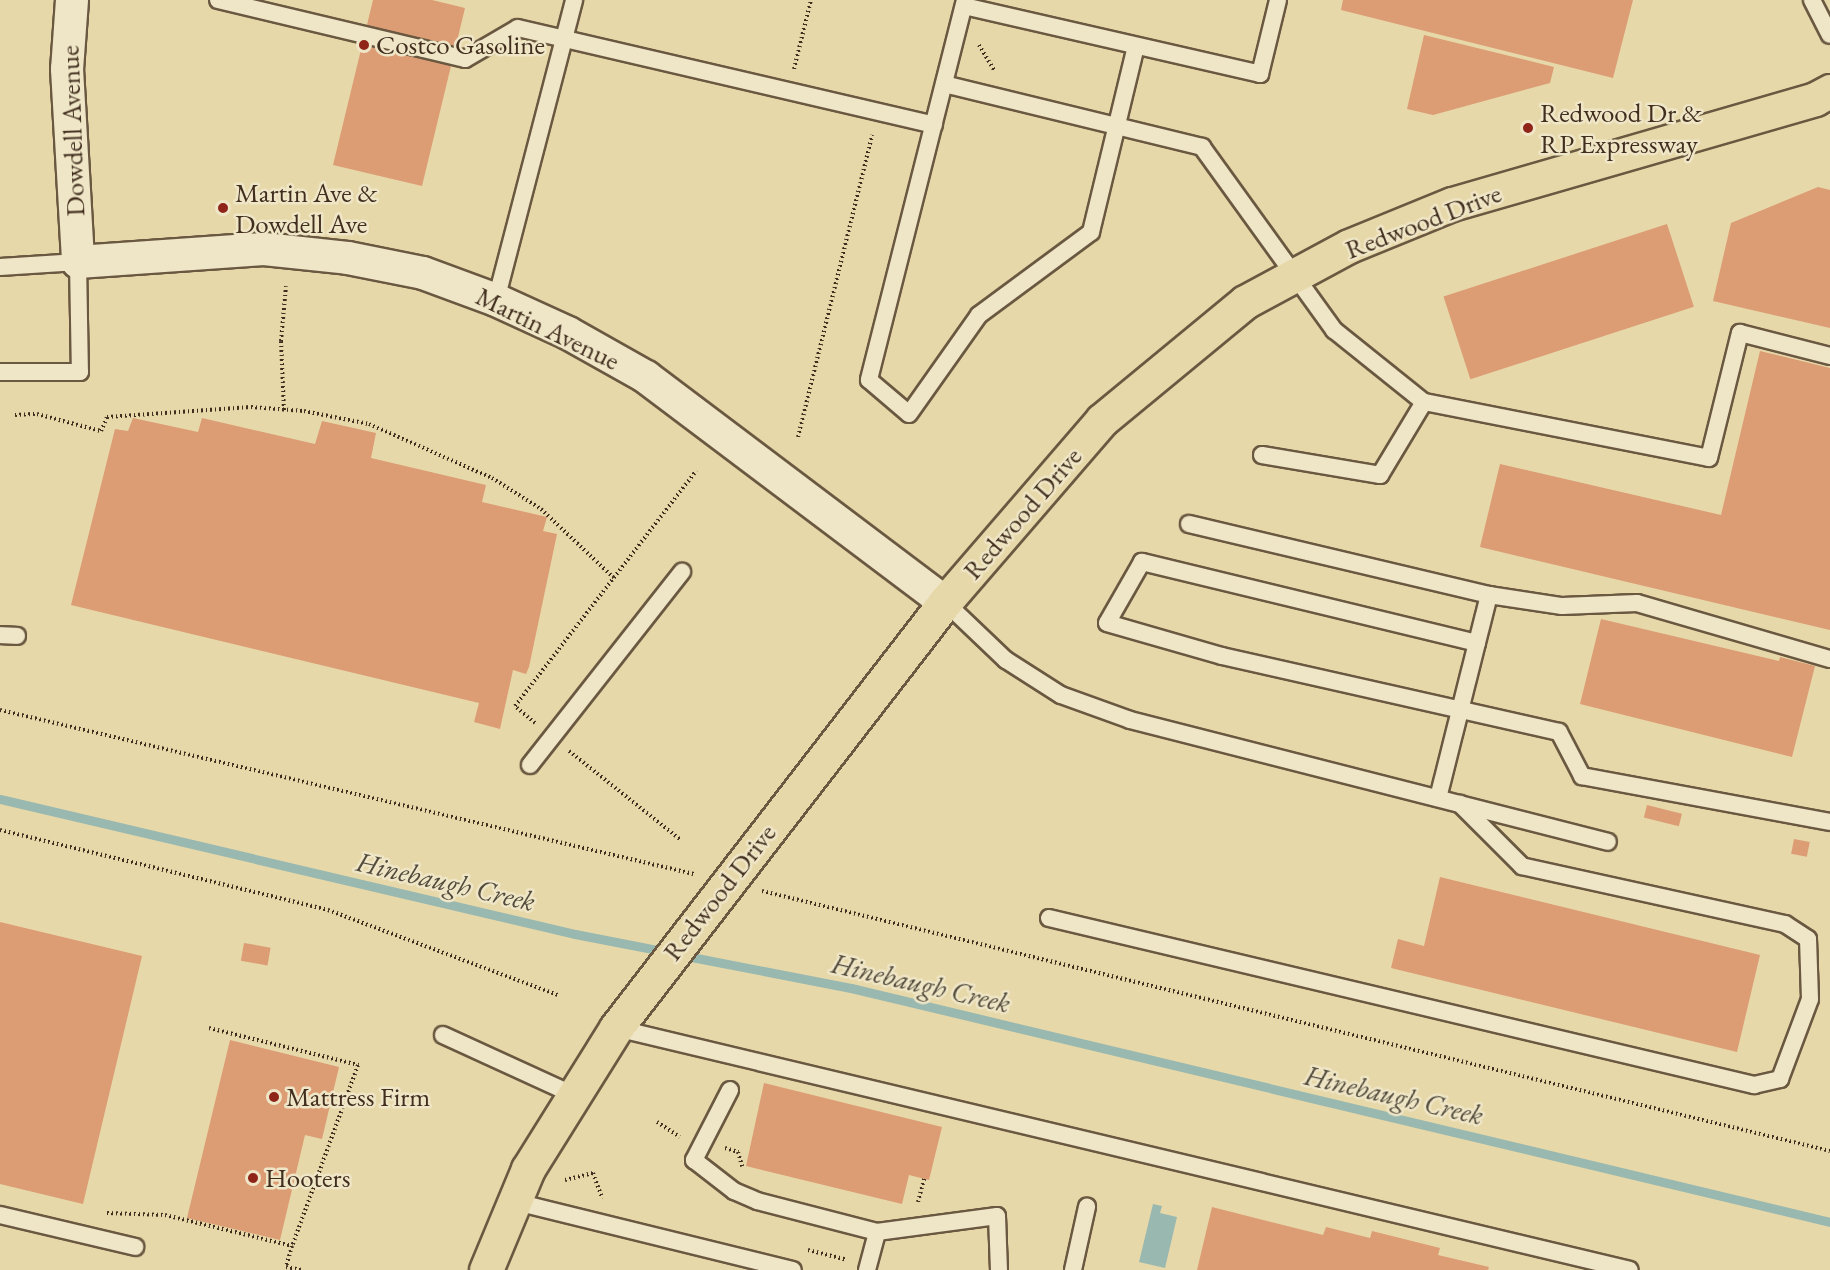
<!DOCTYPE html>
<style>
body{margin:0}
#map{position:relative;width:1830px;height:1270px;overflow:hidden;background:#e7d8a9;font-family:"EB Garamond",serif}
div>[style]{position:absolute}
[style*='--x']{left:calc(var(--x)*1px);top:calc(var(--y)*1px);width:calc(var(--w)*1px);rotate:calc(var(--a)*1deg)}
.water>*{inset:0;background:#98b8b0}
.stream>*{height:9px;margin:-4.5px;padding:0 4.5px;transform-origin:4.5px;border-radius:4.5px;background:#98b8b0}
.building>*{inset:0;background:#dc9c74;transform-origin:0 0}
.path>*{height:4px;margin-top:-2px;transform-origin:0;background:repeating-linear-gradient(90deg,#412e1e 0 1.5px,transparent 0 4.5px)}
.roads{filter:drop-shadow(2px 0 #6a5841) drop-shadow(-2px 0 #6a5841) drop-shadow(0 2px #6a5841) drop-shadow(0 -2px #6a5841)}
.service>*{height:16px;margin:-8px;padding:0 8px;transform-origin:8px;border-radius:8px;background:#efe6c7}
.minor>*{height:32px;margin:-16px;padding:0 16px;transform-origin:16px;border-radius:16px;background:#efe6c7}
.primary>*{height:33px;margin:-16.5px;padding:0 16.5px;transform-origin:16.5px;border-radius:16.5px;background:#e7d8a9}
.dots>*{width:16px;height:16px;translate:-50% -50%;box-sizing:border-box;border:3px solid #efe6c7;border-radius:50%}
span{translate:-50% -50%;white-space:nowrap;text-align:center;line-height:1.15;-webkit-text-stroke:5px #efe6c7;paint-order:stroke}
.poi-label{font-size:27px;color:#412e1e}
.left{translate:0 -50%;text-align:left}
.street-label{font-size:27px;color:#412e1e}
.water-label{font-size:28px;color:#524a3b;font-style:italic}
</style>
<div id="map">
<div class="water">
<i style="clip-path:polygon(1153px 1204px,1162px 1206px,1160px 1213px,1177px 1217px,1165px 1268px,1139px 1262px)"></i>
</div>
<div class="stream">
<i style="--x:0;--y:799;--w:591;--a:13.21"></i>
<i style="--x:575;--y:934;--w:95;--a:11"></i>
<i style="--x:681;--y:955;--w:173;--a:11"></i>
<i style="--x:851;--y:988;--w:1007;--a:13.44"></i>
</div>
<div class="building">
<i style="clip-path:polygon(373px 0,432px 0,465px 8px,422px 186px,333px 165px)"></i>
<i style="clip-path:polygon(1343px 0,1633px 0,1613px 78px,1341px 10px)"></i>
<i style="clip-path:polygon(1424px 35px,1554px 67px,1550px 83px,1433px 115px,1407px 109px)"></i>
<i style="clip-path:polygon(1818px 187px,1830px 190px,1830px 328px,1713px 301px,1731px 223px)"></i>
<i style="left:1667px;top:224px;width:87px;height:235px;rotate:72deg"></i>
<i style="clip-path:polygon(1760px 351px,1830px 368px,1830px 630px,1480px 547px,1500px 464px,1721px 515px)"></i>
<i style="clip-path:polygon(133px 418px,198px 432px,202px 418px,315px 444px,322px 421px,376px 433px,371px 458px,486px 485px,482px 502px,547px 517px,543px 531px,557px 534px,529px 667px,526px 674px,513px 670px,500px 729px,474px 722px,479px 703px,71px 605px,115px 429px,128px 431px)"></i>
<i style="clip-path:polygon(1601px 619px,1779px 661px,1780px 657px,1815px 666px,1792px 757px,1580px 704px)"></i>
<i style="left:1647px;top:805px;width:36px;height:13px;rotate:14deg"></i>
<i style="left:1794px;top:839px;width:16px;height:15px;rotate:11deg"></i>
<i style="clip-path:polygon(1440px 877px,1760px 955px,1737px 1052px,1391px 968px,1398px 939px,1424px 946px)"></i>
<i style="clip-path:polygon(0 922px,142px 956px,83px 1204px,0 1184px)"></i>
<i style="left:244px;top:943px;width:27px;height:18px;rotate:10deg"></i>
<i style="clip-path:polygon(230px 1040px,339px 1067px,322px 1139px,305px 1135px,280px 1240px,187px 1218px)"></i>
<i style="clip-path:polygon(764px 1083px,942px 1127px,929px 1180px,909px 1175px,902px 1204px,746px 1166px)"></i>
<i style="clip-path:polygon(1212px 1207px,1323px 1235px,1326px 1227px,1370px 1238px,1372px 1231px,1440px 1248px,1438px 1255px,1489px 1267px,1488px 1270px,1197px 1270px)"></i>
</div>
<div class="path">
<i style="--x:979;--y:45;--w:31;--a:59"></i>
<i style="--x:794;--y:69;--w:71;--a:-76.2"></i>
<i style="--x:284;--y:410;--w:69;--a:-92.5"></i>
<i style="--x:281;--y:341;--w:55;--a:-84.8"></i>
<i style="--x:15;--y:415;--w:22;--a:-3"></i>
<i style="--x:37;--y:414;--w:66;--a:14.9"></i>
<i style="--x:101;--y:431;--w:15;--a:-67"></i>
<i style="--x:107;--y:417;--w:144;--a:-4"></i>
<i style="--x:251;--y:407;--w:53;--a:4.3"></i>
<i style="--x:304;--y:411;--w:66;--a:11.3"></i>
<i style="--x:369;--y:424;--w:134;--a:23.7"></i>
<i style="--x:492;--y:478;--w:58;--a:32.3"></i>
<i style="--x:541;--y:509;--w:100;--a:43.4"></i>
<i style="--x:798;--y:437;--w:311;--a:-76.2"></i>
<i style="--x:0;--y:710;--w:713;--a:13.3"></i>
<i style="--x:535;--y:723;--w:26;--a:-140"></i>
<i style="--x:515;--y:706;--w:297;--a:-52.4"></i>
<i style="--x:569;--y:751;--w:143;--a:38.5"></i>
<i style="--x:0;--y:830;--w:338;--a:13.7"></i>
<i style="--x:328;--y:910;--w:247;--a:20.3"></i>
<i style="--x:762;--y:891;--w:1099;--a:13.68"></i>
<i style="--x:209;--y:1028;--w:154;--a:13.9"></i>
<i style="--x:358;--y:1065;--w:193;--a:110"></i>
<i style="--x:657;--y:1122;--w:27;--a:33"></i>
<i style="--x:725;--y:1148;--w:14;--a:17"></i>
<i style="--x:738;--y:1152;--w:15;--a:74"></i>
<i style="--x:565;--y:1180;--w:29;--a:-14"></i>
<i style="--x:593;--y:1173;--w:27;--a:70"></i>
<i style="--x:918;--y:1202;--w:24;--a:-75"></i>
<i style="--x:107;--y:1213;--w:58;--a:2"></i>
<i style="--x:165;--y:1215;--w:131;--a:13.7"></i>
<i style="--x:292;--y:1246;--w:22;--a:106"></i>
<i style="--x:286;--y:1267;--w:16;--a:11"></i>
<i style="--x:808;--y:1250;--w:38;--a:14"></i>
</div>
<div class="roads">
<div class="service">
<i style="--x:218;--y:0;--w:254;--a:13.4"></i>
<i style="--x:465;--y:59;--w:61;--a:-30.3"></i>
<i style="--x:518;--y:28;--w:427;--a:13.1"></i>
<i style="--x:965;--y:0;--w:392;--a:104.2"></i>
<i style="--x:869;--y:380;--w:52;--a:40.4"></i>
<i style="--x:909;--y:414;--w:121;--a:-54.7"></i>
<i style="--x:979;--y:315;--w:139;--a:-36.5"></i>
<i style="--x:1091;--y:232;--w:191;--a:-76.4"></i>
<i style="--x:1812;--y:0;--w:39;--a:63"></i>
<i style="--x:964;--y:6;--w:304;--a:12.9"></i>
<i style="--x:1260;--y:74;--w:76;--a:-76.3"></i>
<i style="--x:944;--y:84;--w:266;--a:13.7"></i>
<i style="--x:1202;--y:147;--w:226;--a:54.2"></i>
<i style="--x:1334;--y:330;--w:115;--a:38.7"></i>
<i style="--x:1424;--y:402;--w:290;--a:11.1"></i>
<i style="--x:1709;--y:458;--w:129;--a:-76.1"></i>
<i style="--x:1740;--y:333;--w:93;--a:14.3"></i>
<i style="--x:0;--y:267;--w:78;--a:-3.7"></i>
<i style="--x:78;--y:262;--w:110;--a:89"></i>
<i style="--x:80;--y:372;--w:80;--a:180"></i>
<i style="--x:496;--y:300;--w:310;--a:-75.4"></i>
<i style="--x:1262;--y:455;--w:120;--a:9.6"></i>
<i style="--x:1380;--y:475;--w:85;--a:-58.9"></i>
<i style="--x:1189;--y:524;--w:308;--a:13.3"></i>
<i style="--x:1489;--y:595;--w:209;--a:104.1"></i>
<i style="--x:1489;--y:595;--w:74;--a:8.6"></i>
<i style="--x:1562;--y:606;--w:75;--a:-2.3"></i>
<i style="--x:1637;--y:603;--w:201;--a:16.2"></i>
<i style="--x:945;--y:602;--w:84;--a:43.6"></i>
<i style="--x:1006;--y:660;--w:65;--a:32.5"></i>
<i style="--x:1061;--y:695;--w:73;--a:19.9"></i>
<i style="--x:1130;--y:720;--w:493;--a:14.3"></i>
<i style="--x:0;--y:635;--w:17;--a:3"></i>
<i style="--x:1477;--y:643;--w:345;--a:-166.4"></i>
<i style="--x:1142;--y:562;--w:70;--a:119.8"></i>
<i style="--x:1107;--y:623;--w:120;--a:16"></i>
<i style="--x:1222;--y:656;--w:345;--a:12.7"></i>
<i style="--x:1559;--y:732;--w:50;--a:62.4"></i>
<i style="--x:1582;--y:776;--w:252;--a:10.5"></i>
<i style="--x:530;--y:765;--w:246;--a:-51.8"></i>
<i style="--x:1049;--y:918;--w:725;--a:13.33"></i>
<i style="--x:1754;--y:1085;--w:27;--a:-13"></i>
<i style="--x:1780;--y:1079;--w:85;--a:-69.4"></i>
<i style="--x:1810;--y:999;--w:60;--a:-91.9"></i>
<i style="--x:1808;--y:939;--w:27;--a:-147"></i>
<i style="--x:1785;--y:924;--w:269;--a:-167.6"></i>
<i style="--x:1522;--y:866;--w:88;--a:-135"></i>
<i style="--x:616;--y:1028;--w:1042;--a:13.42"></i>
<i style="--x:443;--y:1035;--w:142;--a:24.6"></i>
<i style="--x:730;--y:1090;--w:79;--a:117.2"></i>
<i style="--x:694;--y:1160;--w:51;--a:37.8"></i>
<i style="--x:734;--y:1191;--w:25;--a:23"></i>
<i style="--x:757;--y:1201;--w:124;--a:14.5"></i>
<i style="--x:877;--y:1232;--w:121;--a:-7.6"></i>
<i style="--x:997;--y:1216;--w:54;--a:87.9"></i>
<i style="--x:512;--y:1201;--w:289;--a:13.8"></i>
<i style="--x:0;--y:1215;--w:139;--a:13.3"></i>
<i style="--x:867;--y:1270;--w:39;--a:-75"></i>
<i style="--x:1073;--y:1270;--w:65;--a:-77.5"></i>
</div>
<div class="minor">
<i style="--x:72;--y:0;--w:69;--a:94.1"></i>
<i style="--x:67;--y:69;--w:193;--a:86.7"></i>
<i style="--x:78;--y:262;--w:186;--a:-4"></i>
<i style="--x:264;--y:249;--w:84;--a:6.1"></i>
<i style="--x:348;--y:258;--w:76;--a:11.3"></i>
<i style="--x:423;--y:273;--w:78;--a:20.3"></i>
<i style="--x:496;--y:300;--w:79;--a:24.6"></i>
<i style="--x:568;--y:333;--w:90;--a:29.4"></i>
<i style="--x:646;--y:377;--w:374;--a:37"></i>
</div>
<div class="primary">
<i style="--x:486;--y:1270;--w:109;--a:-67.4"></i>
<i style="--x:528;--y:1169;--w:166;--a:-58"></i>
<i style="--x:616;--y:1028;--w:538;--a:-52.32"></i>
<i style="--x:945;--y:602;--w:240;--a:-49.2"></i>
<i style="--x:1102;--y:420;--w:185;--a:-39.5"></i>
<i style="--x:1245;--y:302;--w:118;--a:-28.3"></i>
<i style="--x:1349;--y:246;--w:111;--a:-22.2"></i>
<i style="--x:1452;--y:204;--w:378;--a:-16.1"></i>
<i style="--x:1815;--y:99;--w:17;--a:-28"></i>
</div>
</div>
<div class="dots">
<i style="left:364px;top:45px;background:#8f2418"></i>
<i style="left:1528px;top:128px;background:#8f2418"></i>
<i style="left:223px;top:208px;background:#8f2418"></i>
<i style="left:274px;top:1097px;background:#8f2418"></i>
<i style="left:253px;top:1178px;background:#8f2418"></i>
</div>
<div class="poi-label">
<span class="left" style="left:376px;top:45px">Costco Gasoline</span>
<span class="left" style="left:1540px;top:128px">Redwood Dr &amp;<br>RP Expressway</span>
<span class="left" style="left:235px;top:208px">Martin Ave &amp;<br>Dowdell Ave</span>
<span class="left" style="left:286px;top:1097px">Mattress Firm</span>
<span class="left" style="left:265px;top:1178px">Hooters</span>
</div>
<div class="street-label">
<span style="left:72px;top:131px;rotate:-92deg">Dowdell Avenue</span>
<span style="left:1423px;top:221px;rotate:-21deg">Redwood Drive</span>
<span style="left:548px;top:328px;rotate:26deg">Martin Avenue</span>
<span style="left:1022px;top:513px;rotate:-49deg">Redwood Drive</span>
<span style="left:719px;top:892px;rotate:-52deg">Redwood Drive</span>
</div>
<div class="water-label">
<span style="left:446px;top:881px;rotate:13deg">Hinebaugh Creek</span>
<span style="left:921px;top:983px;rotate:13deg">Hinebaugh Creek</span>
<span style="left:1394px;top:1095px;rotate:13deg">Hinebaugh Creek</span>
</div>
</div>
